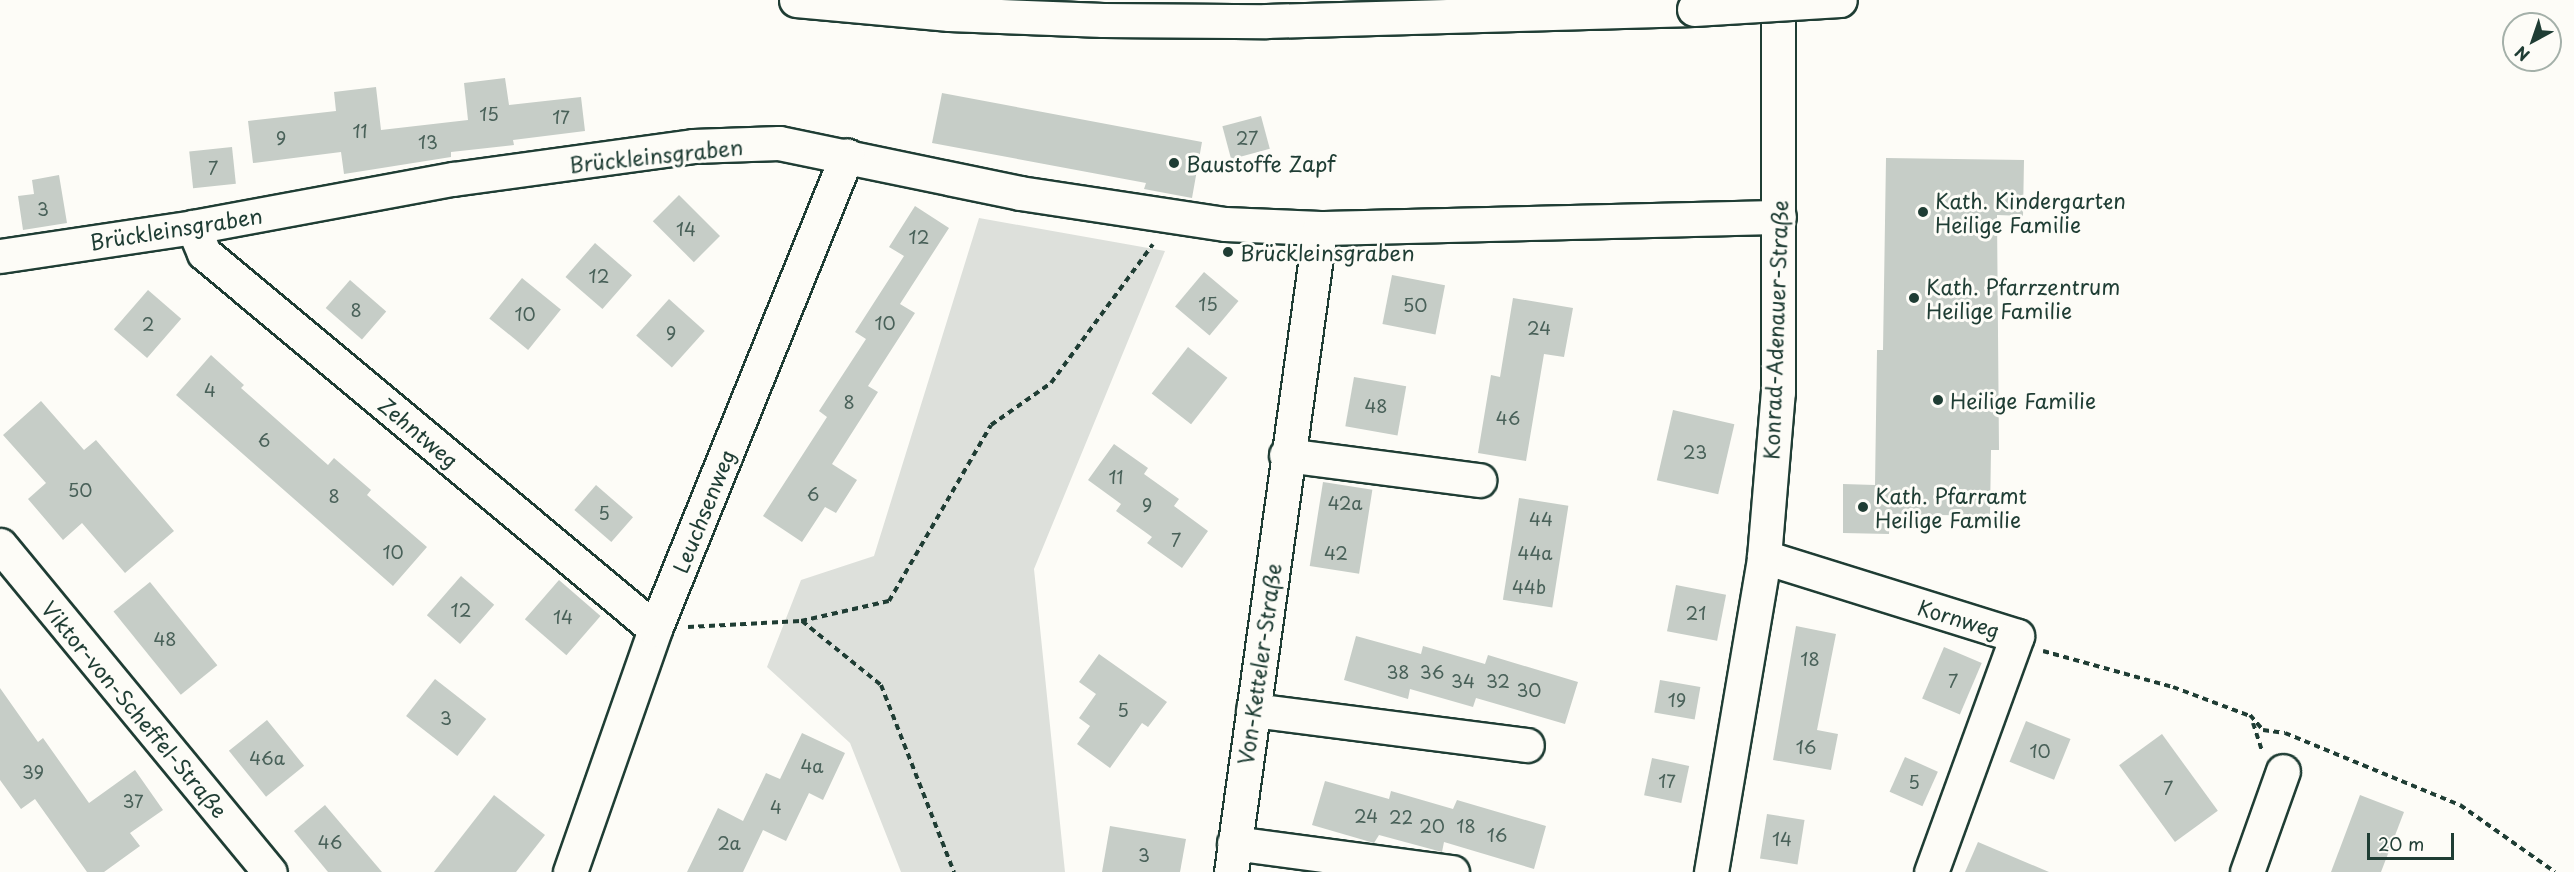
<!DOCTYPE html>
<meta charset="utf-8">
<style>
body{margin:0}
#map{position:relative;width:2574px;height:872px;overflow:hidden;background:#fdfcf7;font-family:"Playpen Sans",sans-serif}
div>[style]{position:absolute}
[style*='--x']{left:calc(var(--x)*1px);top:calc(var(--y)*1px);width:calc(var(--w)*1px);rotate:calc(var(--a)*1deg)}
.green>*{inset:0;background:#dde0db}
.building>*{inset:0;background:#c6cdc7;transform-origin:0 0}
.path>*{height:4px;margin-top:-2px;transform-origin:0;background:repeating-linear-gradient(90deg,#1f3d34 0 6px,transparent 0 10.5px)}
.roads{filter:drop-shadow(2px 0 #1f3d34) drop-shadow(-2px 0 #1f3d34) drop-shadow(0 2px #1f3d34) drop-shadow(0 -2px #1f3d34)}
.minor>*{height:33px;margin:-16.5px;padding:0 16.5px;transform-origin:16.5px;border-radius:16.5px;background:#fdfcf7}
.highway>*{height:33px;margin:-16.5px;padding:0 16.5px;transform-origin:16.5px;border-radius:16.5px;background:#fdfcf7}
.bridges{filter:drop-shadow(2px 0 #1f3d34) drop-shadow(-2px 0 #1f3d34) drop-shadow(0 2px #1f3d34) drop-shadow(0 -2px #1f3d34)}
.highway-bridge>*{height:33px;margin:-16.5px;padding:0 16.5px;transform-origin:16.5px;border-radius:16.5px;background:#fdfcf7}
.dots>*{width:16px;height:16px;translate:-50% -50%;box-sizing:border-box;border:3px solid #fdfcf7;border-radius:50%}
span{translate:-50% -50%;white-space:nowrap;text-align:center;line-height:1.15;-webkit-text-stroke:6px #fdfcf7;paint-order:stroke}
.number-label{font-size:18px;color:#496159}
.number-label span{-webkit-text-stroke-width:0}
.street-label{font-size:21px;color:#1f3d34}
.poi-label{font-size:21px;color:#1f3d34}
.left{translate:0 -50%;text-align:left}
.north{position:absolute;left:2502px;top:12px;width:60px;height:60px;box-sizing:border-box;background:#fdfcf7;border:2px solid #a4b0a9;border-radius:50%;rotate:220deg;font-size:16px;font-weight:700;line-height:24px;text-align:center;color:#1f3d34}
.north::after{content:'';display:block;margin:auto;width:21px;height:27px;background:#1f3d34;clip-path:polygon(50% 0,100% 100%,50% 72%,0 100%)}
.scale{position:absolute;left:2367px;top:833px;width:87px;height:27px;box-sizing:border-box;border:3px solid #1f3d34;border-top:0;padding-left:8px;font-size:18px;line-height:21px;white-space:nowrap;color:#1f3d34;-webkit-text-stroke:4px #fdfcf7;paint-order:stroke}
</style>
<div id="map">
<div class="green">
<i style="clip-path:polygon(979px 218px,1165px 251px,1034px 569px,1065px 872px,901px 872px,850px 743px,767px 667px,801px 580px,874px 556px)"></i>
</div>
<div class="building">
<i style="clip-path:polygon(505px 78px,509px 105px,581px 97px,585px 131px,513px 140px,514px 145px,451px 152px,451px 157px,344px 174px,341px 152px,253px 163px,248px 121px,336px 111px,334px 92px,376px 87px,381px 130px,468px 120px,464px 83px)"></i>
<i style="clip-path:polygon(942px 93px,1202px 142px,1192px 198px,1144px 189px,1146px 183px,932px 143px)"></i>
<i style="left:1261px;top:116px;width:34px;height:40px;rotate:75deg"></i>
<i style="left:232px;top:147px;width:37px;height:43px;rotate:84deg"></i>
<i style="clip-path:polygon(1886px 158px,2024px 160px,2023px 216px,1997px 215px,1999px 450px,1991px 450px,1990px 516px,1890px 514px,1889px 534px,1843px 533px,1843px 484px,1875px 485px,1877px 350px,1883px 350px)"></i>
<i style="clip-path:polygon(59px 175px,67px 223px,23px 230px,18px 196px,34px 194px,32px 180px)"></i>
<i style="left:679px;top:195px;width:58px;height:37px;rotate:45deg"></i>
<i style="clip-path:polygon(915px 206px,949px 228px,900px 304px,915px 313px,868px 386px,878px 392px,832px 464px,857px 480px,836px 513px,825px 507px,802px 542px,763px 516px,827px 417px,819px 411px,866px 339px,855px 332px,904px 256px,889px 247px)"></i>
<i style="left:595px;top:243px;width:49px;height:45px;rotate:41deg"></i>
<i style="left:1204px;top:272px;width:45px;height:45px;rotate:40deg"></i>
<i style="left:1392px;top:275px;width:54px;height:50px;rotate:11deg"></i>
<i style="left:522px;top:278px;width:50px;height:52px;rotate:39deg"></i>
<i style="left:350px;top:280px;width:48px;height:37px;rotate:41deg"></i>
<i style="left:148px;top:290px;width:44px;height:52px;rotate:41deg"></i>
<i style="clip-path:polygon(1513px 298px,1573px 308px,1564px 357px,1544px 354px,1526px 461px,1478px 453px,1491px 375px,1500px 377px)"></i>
<i style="left:669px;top:299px;width:48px;height:49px;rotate:42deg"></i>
<i style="left:1188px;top:347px;width:50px;height:59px;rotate:38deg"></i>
<i style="clip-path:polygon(211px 355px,244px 385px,241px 388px,328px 465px,334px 458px,371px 490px,367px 495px,427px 547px,393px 586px,176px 395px)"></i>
<i style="left:1354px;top:377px;width:53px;height:50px;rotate:10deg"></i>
<i style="clip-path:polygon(41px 401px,84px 450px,96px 440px,174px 531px,125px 573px,82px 523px,63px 540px,28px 499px,46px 483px,3px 435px)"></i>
<i style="left:1673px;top:410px;width:63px;height:72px;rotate:13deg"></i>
<i style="clip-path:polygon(1114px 444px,1148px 468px,1144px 474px,1179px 499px,1174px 506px,1208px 531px,1182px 568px,1147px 543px,1152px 537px,1116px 511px,1121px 504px,1088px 480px)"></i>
<i style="left:1323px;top:482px;width:50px;height:85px;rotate:9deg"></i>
<i style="left:596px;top:485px;width:49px;height:33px;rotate:41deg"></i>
<i style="left:1519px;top:498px;width:50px;height:103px;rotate:9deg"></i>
<i style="left:461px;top:576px;width:44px;height:52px;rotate:41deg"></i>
<i style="left:559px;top:580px;width:55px;height:52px;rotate:41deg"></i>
<i style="left:150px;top:582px;width:107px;height:47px;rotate:51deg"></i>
<i style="left:1676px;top:585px;width:51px;height:47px;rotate:11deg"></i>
<i style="clip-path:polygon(1796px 626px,1836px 634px,1817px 730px,1838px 734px,1831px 770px,1773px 760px)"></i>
<i style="clip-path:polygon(1356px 636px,1421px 654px,1423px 646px,1485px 664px,1488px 655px,1578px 682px,1565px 724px,1476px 698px,1473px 707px,1410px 689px,1408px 699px,1344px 680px)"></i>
<i style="left:1944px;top:647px;width:41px;height:56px;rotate:23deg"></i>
<i style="clip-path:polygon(1099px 654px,1167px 702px,1148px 727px,1142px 723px,1110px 768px,1077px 744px,1090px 726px,1079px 718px,1096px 694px,1079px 682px)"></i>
<i style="left:435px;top:679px;width:65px;height:47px;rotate:38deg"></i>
<i style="left:1660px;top:680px;width:41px;height:33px;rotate:10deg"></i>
<i style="clip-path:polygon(0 688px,38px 742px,43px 738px,89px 803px,135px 770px,163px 810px,130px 833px,140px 846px,104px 872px,87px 872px,35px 799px,21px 809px,0 780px)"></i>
<i style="left:267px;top:720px;width:59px;height:49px;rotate:51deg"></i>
<i style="left:2026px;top:721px;width:48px;height:44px;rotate:22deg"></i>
<i style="clip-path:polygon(802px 733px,845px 753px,823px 800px,809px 793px,786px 841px,763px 830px,743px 872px,687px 872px,718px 808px,743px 821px,766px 773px,780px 779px)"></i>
<i style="left:2162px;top:734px;width:95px;height:53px;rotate:54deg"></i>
<i style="left:1905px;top:757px;width:36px;height:38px;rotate:24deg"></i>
<i style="left:1652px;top:758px;width:38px;height:38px;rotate:12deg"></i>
<i style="clip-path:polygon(1325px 781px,1389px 799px,1391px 791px,1453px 809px,1457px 800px,1546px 826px,1534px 869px,1444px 842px,1442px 852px,1379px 835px,1374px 843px,1312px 825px)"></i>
<i style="clip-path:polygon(494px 795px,545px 835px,516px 872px,434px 872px)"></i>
<i style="clip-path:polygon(2360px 795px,2404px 812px,2381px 872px,2331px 872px)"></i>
<i style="clip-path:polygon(325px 805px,382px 872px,328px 872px,294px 831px)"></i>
<i style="left:1767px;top:814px;width:38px;height:45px;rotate:9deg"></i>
<i style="clip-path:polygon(1110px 826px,1186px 839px,1180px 872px,1102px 872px)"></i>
<i style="clip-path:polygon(1978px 842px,2049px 872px,1965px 872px)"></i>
</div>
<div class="path">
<i style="--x:802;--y:621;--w:102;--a:39"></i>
<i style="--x:881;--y:685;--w:201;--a:68.7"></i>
<i style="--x:688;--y:627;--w:113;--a:-3"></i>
<i style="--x:801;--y:621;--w:90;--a:-12.8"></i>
<i style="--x:889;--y:601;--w:203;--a:-59.9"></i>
<i style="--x:991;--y:425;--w:73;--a:-35"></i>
<i style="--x:1051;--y:383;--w:172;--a:-53.7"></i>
<i style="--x:2043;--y:651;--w:135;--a:15.5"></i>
<i style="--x:2173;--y:687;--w:82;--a:20.6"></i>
<i style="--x:2250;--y:715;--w:20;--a:49"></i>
<i style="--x:2263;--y:730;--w:22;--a:8"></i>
<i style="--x:2285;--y:733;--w:189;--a:22.4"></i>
<i style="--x:2460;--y:805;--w:116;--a:35.2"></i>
<i style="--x:2253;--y:723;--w:28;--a:72"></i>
</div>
<div class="roads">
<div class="minor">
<i style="--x:193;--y:227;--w:28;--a:67"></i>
<i style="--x:204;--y:253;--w:587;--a:39.82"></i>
<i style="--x:0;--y:256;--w:195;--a:-8.5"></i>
<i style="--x:193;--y:227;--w:264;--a:-10.5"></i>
<i style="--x:453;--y:179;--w:242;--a:-7.8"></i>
<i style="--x:693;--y:146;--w:86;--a:-2"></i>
<i style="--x:779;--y:143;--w:246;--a:11.7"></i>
<i style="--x:1020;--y:193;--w:207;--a:8.6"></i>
<i style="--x:1225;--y:224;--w:95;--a:2.4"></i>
<i style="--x:1320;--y:228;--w:459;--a:-1.4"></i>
<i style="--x:1286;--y:455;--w:195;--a:7.4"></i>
<i style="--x:0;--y:545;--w:424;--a:50.5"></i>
<i style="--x:1764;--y:557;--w:265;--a:17.3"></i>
<i style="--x:2017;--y:636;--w:251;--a:110"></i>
<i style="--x:1253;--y:710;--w:276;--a:7.3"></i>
<i style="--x:1234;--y:843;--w:220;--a:7.6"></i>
<i style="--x:570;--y:872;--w:257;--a:-70.7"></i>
<i style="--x:655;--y:629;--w:511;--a:-67.95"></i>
<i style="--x:1231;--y:872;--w:650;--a:-82.13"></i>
<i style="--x:1711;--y:872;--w:319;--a:-80.4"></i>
<i style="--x:1764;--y:557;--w:166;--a:-85.2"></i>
<i style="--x:1778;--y:392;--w:392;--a:-90"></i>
<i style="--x:2247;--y:872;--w:107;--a:-70.4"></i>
</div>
<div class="highway">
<i style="--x:796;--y:0;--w:154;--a:5.2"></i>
<i style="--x:949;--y:14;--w:154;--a:2.2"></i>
<i style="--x:1103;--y:20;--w:163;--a:0.4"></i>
<i style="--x:1266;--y:21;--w:428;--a:-1.6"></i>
</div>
</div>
<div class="bridges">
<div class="highway-bridge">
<i style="--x:1694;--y:9;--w:146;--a:-3.5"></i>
</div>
</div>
<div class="dots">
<i style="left:1174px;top:163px;background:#1f3d34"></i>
<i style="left:1923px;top:212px;background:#1f3d34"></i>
<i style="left:1228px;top:252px;background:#1f3d34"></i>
<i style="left:1914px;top:298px;background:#1f3d34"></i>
<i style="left:1938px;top:400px;background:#1f3d34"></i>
<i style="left:1863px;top:507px;background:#1f3d34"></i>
</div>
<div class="number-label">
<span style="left:489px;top:114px">15</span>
<span style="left:561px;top:117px">17</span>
<span style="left:360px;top:131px">11</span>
<span style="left:281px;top:138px">9</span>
<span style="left:1247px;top:138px">27</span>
<span style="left:428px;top:142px">13</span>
<span style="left:213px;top:168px">7</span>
<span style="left:43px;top:209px">3</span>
<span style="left:686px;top:229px">14</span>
<span style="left:919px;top:237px">12</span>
<span style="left:599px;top:276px">12</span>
<span style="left:1208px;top:304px">15</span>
<span style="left:1415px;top:305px">50</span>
<span style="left:356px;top:310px">8</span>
<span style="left:525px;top:314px">10</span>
<span style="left:885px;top:323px">10</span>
<span style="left:148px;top:324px">2</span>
<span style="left:1539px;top:328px">24</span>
<span style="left:671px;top:333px">9</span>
<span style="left:210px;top:390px">4</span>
<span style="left:849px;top:402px">8</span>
<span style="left:1376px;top:406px">48</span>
<span style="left:1508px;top:418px">46</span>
<span style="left:264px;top:440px">6</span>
<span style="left:1695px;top:452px">23</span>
<span style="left:1116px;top:477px">11</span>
<span style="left:80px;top:490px">50</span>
<span style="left:813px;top:494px">6</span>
<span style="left:334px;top:496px">8</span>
<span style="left:1345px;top:503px">42a</span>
<span style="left:1147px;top:505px">9</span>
<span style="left:604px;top:513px">5</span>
<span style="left:1541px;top:519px">44</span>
<span style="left:1176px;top:540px">7</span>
<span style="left:393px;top:552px">10</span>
<span style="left:1336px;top:553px">42</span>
<span style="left:1535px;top:553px">44a</span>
<span style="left:1529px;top:587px">44b</span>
<span style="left:461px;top:610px">12</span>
<span style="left:1696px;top:613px">21</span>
<span style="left:563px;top:617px">14</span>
<span style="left:165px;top:639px">48</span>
<span style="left:1810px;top:659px">18</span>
<span style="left:1398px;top:672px">38</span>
<span style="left:1432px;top:672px">36</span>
<span style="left:1463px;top:681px">34</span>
<span style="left:1498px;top:681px">32</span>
<span style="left:1953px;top:681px">7</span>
<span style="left:1529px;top:690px">30</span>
<span style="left:1677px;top:700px">19</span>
<span style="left:1123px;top:710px">5</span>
<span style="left:446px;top:718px">3</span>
<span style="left:1806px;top:747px">16</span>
<span style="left:2040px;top:751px">10</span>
<span style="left:267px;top:758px">46a</span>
<span style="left:812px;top:766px">4a</span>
<span style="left:33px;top:772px">39</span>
<span style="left:1667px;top:781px">17</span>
<span style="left:1914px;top:782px">5</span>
<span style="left:2168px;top:788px">7</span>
<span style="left:133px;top:801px">37</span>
<span style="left:776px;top:807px">4</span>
<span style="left:1366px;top:816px">24</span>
<span style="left:1401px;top:817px">22</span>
<span style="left:1432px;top:826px">20</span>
<span style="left:1466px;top:826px">18</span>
<span style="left:1497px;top:835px">16</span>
<span style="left:1782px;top:839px">14</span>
<span style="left:330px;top:842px">46</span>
<span style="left:729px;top:843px">2a</span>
<span style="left:1144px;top:855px">3</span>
</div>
<div class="street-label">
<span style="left:656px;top:155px;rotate:-6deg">Brückleinsgraben</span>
<span style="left:176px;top:228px;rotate:-9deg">Brückleinsgraben</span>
<span style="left:1775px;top:330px;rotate:-88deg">Konrad-Adenauer-Straße</span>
<span style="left:419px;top:432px;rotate:40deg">Zehntweg</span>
<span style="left:703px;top:511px;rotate:-68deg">Leuchsenweg</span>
<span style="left:1959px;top:618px;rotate:17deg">Kornweg</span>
<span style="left:1259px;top:664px;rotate:-82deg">Von-Ketteler-Straße</span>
<span style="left:135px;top:709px;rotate:50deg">Viktor-von-Scheffel-Straße</span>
</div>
<div class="poi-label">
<span class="left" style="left:1186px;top:163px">Baustoffe Zapf</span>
<span class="left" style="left:1935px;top:212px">Kath. Kindergarten<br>Heilige Familie</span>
<span class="left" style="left:1240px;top:252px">Brückleinsgraben</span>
<span class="left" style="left:1926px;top:298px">Kath. Pfarrzentrum<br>Heilige Familie</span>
<span class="left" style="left:1950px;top:400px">Heilige Familie</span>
<span class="left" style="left:1875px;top:507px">Kath. Pfarramt<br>Heilige Familie</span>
</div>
<div class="north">N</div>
<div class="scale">20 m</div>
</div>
